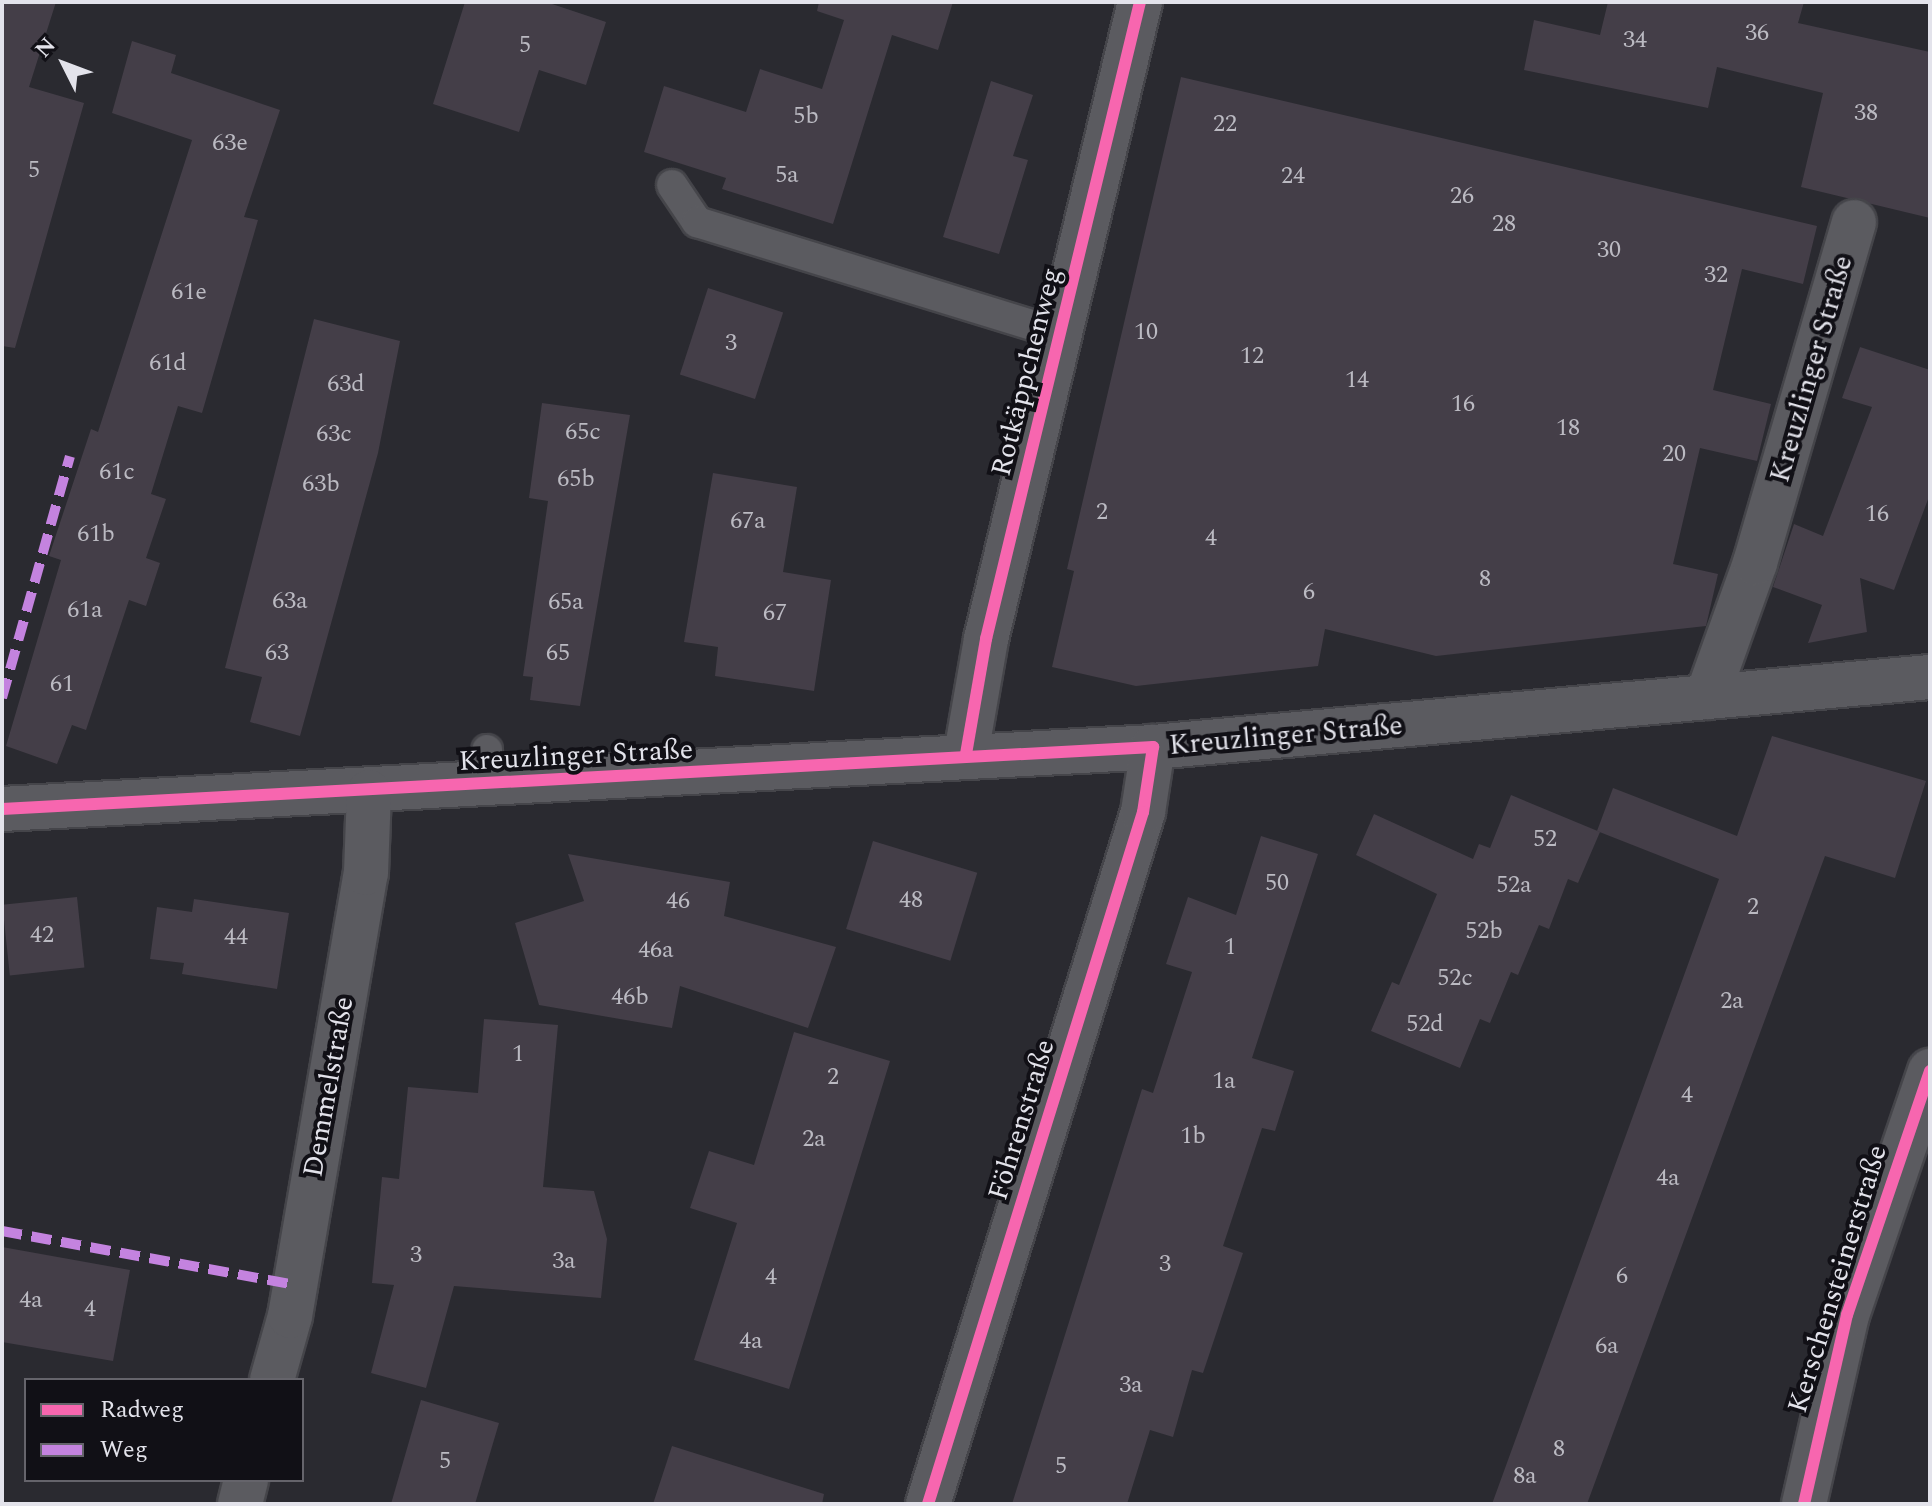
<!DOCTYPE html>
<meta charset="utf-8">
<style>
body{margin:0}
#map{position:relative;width:1932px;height:1506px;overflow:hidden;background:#2a2a30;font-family:Spectral,serif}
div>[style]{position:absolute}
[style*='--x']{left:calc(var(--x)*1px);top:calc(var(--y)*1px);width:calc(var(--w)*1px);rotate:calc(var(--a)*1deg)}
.building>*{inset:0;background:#443e48;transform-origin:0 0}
.roads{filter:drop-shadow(2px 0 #45454a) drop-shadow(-2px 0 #45454a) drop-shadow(0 2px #45454a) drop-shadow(0 -2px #45454a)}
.lane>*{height:30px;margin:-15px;padding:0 15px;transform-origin:15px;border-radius:15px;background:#5b5b60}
.street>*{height:44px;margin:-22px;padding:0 22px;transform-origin:22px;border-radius:22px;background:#5b5b60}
.quiet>*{height:10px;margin-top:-5px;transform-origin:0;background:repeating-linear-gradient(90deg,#c483df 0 20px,transparent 0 30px)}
.cycleway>*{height:12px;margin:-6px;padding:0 6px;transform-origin:6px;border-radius:6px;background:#f766af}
span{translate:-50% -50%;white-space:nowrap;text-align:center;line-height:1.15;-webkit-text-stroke:8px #111016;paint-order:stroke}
.number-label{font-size:24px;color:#bbbac2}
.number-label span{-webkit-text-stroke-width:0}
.street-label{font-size:28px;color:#e3e3eb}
.frame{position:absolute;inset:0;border:4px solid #e3e3eb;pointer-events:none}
.legend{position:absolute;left:24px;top:1378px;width:280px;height:104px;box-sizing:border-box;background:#111016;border:2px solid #65646b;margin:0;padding:10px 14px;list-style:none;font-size:24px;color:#e3e3eb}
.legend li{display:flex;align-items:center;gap:16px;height:40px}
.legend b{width:40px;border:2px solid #65646b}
.north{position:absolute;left:24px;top:24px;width:80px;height:80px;-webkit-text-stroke:6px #111016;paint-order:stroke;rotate:312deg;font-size:22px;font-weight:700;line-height:32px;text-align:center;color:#e3e3eb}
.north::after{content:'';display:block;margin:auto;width:28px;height:36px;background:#e3e3eb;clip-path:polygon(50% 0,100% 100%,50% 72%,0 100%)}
</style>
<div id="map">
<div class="building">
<i style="clip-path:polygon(2px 2px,56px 2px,29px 87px,84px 103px,15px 348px,2px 346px)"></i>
<i style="clip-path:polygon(465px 2px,546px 2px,606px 22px,586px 85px,539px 70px,519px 132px,433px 104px)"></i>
<i style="clip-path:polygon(819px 2px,953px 2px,938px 50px,892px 35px,833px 224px,722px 189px,726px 178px,644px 152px,664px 86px,746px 112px,760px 69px,822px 89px,844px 20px,817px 11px)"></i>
<i style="clip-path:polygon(1608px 2px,1804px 2px,1798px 23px,1930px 52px,1930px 218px,1801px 187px,1823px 93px,1717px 67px,1708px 108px,1524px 70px,1534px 20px,1600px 35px)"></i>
<i style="clip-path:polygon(132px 41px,176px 55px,171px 73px,280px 110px,244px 217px,258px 220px,202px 413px,178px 406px,151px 494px,166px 499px,146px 558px,160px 563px,146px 606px,129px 600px,86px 730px,72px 725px,57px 764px,6px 746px,61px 560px,49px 556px,91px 429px,98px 432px,192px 140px,112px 113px)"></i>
<i style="clip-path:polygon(1181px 77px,1817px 226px,1803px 284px,1742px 269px,1713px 390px,1771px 404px,1757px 461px,1700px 448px,1673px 564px,1718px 574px,1706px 626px,1436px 656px,1325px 629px,1318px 666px,1136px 686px,1052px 667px,1074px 571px,1067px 569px)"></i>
<i style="clip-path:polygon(991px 81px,1033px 95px,1013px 156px,1028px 160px,999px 254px,943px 237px)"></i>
<i style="left:708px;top:288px;width:79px;height:91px;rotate:18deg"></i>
<i style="clip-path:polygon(314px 319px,400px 341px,378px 453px,300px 736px,250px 722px,262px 677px,225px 668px)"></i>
<i style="clip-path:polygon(1860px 347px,1930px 370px,1930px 494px,1894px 590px,1860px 578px,1867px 632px,1808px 643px,1822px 605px,1773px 587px,1794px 524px,1823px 536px,1872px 407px,1842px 398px)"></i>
<i style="clip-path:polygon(542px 403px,630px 415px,580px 706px,530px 700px,533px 677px,523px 676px,548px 501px,529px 498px)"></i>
<i style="clip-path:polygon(713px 473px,797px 487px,783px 572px,831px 580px,814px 691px,715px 676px,718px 647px,684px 642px)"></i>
<i style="clip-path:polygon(1772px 736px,1926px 781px,1895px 878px,1825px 856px,1587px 1504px,1492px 1504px,1719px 879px,1597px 831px,1613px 788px,1737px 836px)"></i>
<i style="clip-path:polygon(1511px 795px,1600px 832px,1578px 883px,1568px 879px,1549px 929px,1539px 925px,1518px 975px,1511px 972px,1490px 1023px,1480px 1019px,1460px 1068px,1371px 1031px,1392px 982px,1399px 985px,1437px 894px,1356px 855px,1374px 814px,1473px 859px,1479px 844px,1490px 848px)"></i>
<i style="clip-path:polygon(1261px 836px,1318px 854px,1252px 1058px,1294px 1071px,1275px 1131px,1262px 1128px,1223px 1246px,1243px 1253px,1203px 1373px,1192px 1370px,1173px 1437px,1150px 1430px,1127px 1504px,1012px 1504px,1142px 1089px,1153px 1093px,1192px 972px,1166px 964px,1188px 897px,1236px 915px)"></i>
<i style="left:873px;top:841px;width:109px;height:92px;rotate:17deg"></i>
<i style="clip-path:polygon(568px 854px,730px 882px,724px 916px,836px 947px,808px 1028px,680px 986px,672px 1028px,539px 1005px,515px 923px,584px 901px)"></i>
<i style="left:77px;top:897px;width:71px;height:75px;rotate:84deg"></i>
<i style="clip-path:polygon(194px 899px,289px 913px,277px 989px,182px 974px,184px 963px,150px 959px,157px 907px,192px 912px)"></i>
<i style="clip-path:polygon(484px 1019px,558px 1025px,543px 1187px,594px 1191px,607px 1239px,601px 1298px,454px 1286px,426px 1388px,371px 1373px,394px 1285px,372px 1283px,382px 1177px,399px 1179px,408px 1087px,478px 1093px)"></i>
<i style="clip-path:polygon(794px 1032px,890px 1061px,789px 1389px,694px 1360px,737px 1223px,690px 1208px,709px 1151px,754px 1165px)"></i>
<i style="clip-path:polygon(2px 1247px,130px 1270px,113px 1361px,2px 1342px)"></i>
<i style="clip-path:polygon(421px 1400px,499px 1423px,475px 1504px,391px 1504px)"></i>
<i style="clip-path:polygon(672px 1446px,824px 1494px,822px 1504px,653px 1504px)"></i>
</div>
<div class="roads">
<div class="lane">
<i style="--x:672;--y:185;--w:45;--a:56"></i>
<i style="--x:697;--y:222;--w:382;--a:17.1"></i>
<i style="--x:487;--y:750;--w:35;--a:87"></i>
</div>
<div class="street">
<i style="--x:1707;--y:697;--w:142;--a:-70.3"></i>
<i style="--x:1755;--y:563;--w:355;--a:-73.8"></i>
<i style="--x:966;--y:754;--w:117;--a:-80.1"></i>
<i style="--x:986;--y:639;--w:655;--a:-76.41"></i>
<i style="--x:2;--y:809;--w:1153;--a:-3.08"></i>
<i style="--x:1153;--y:747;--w:780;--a:-5.15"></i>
<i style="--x:272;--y:1380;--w:66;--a:-74.3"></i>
<i style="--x:290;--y:1316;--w:449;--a:-80.3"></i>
<i style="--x:366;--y:873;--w:81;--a:-87.9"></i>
<i style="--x:240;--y:1504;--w:25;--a:-76"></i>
<i style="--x:928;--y:1504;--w:725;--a:-72.74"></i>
<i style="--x:1143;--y:812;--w:66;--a:-81.3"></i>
<i style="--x:1804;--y:1504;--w:194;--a:-77.2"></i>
<i style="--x:1847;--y:1315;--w:258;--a:-71.2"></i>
</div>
</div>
<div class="quiet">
<i style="--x:2;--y:698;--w:251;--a:-74.3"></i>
<i style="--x:2;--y:1231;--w:298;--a:10.4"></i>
</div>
<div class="cycleway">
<i style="--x:966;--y:754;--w:117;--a:-80.1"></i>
<i style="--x:986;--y:639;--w:655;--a:-76.41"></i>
<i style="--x:2;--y:809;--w:1153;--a:-3.08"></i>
<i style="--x:1153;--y:747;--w:66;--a:98.7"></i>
<i style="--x:1143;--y:812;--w:725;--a:107.26"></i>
<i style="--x:1804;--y:1504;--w:194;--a:-77.2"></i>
<i style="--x:1847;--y:1315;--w:258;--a:-71.2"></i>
</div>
<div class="number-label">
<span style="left:1757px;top:34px">36</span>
<span style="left:1635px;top:41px">34</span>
<span style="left:525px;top:46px">5</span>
<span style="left:1866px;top:114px">38</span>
<span style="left:806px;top:117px">5b</span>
<span style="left:1225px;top:125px">22</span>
<span style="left:230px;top:144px">63e</span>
<span style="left:34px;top:171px">5</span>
<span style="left:787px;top:176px">5a</span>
<span style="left:1293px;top:177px">24</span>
<span style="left:1462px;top:197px">26</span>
<span style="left:1504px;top:225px">28</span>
<span style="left:1609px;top:251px">30</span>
<span style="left:1716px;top:276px">32</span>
<span style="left:189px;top:293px">61e</span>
<span style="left:1146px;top:333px">10</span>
<span style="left:731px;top:344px">3</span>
<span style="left:1252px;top:357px">12</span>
<span style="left:168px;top:364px">61d</span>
<span style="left:1357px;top:381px">14</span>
<span style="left:346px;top:385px">63d</span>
<span style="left:1463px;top:405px">16</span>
<span style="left:1568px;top:429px">18</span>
<span style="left:583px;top:433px">65c</span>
<span style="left:334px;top:435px">63c</span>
<span style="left:1674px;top:455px">20</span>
<span style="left:117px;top:473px">61c</span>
<span style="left:576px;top:480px">65b</span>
<span style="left:321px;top:485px">63b</span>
<span style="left:1102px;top:513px">2</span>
<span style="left:1877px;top:515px">16</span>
<span style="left:748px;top:522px">67a</span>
<span style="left:96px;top:535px">61b</span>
<span style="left:1211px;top:539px">4</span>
<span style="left:1485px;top:580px">8</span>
<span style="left:1309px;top:593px">6</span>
<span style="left:290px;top:602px">63a</span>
<span style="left:566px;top:603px">65a</span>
<span style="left:85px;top:611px">61a</span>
<span style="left:775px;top:614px">67</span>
<span style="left:277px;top:654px">63</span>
<span style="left:558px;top:654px">65</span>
<span style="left:62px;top:685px">61</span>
<span style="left:1545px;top:840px">52</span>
<span style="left:1277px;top:884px">50</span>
<span style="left:1514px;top:886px">52a</span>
<span style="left:911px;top:901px">48</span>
<span style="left:678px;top:902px">46</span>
<span style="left:1753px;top:908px">2</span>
<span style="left:1484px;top:932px">52b</span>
<span style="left:42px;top:936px">42</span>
<span style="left:236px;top:938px">44</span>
<span style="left:1230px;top:948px">1</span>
<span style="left:656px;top:951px">46a</span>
<span style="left:1455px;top:979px">52c</span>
<span style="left:630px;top:998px">46b</span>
<span style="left:1732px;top:1002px">2a</span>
<span style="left:1425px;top:1025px">52d</span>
<span style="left:518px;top:1055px">1</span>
<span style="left:833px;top:1078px">2</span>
<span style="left:1224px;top:1082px">1a</span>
<span style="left:1687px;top:1096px">4</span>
<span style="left:1193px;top:1137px">1b</span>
<span style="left:814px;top:1140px">2a</span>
<span style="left:1668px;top:1179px">4a</span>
<span style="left:416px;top:1256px">3</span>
<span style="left:564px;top:1262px">3a</span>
<span style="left:1165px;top:1265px">3</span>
<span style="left:1622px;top:1277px">6</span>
<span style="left:771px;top:1278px">4</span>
<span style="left:31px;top:1301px">4a</span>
<span style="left:90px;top:1310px">4</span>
<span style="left:751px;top:1342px">4a</span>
<span style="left:1607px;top:1347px">6a</span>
<span style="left:1131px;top:1386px">3a</span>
<span style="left:1559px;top:1450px">8</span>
<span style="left:445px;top:1462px">5</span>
<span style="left:1061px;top:1467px">5</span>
<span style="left:1525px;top:1477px">8a</span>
</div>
<div class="street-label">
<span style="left:1812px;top:369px;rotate:-74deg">Kreuzlinger Straße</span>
<span style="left:1027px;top:372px;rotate:-76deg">Rotkäppchenweg</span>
<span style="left:1286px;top:736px;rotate:-5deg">Kreuzlinger Straße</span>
<span style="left:576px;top:756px;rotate:-3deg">Kreuzlinger Straße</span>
<span style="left:329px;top:1087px;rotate:-80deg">Demmelstraße</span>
<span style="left:1022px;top:1120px;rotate:-73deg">Föhrenstraße</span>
<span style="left:1838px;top:1279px;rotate:-73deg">Kerschensteinerstraße</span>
</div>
<div class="frame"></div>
<ul class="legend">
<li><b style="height:10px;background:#f766af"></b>Radweg</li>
<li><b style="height:10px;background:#c483df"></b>Weg</li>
</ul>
<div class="north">N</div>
</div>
